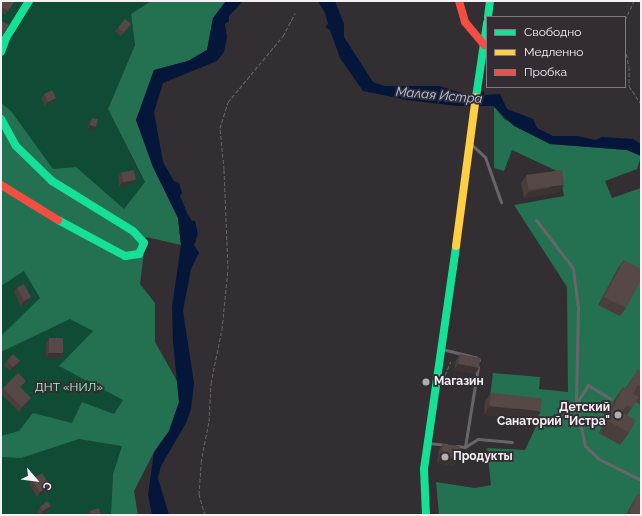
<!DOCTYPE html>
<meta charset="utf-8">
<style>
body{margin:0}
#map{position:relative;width:642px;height:516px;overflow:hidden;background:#322e32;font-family:Raleway,sans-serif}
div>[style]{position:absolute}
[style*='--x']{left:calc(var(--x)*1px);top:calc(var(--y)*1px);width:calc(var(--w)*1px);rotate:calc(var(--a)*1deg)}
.green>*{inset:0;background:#0f4b35}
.forest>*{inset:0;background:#237151}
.water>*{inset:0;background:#04173b}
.path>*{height:1px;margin-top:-0.5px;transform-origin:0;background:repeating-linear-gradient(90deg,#696669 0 4px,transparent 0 6px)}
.lane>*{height:3px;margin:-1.5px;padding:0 1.5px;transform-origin:1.5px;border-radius:1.5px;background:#696669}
.fast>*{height:8px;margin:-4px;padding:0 4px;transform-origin:4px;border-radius:4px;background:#16e098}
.slow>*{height:8px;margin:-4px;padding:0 4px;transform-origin:4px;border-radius:4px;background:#ffcf43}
.jam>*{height:8px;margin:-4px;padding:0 4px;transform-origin:4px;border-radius:4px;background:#f24e42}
.wall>*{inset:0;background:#4a3e3c;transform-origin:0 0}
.shaded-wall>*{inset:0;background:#3c3231}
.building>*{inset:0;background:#564846;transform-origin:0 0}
.dots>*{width:11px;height:11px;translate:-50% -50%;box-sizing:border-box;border:2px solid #332d33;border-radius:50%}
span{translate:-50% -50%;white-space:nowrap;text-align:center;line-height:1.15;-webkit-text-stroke:3.5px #332d33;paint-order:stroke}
.poi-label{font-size:12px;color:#f4f0f4;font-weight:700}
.left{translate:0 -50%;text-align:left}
.right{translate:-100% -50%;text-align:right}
.park-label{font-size:12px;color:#a1fbcd}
.water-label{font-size:13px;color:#b5cdee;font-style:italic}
.frame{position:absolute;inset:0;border:2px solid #f4f0f4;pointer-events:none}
.legend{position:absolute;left:486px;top:16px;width:140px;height:72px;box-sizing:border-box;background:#332d33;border:1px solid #807b80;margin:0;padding:5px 7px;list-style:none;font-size:12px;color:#f4f0f4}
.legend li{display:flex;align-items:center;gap:8px;height:20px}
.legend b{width:20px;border:1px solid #807b80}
.north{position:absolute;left:16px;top:460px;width:40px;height:40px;-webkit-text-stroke:3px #332d33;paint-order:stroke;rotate:118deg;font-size:11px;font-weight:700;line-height:16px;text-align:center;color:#f4f0f4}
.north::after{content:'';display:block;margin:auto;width:14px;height:18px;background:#f4f0f4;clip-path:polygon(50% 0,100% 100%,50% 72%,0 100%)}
</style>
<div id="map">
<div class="green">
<i style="clip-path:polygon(1px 1px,151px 1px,131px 14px,135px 45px,108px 109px,145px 183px,124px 209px,143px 378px,113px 474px,111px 515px,1px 515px)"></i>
</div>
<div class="forest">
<i style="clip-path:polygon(151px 1px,226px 1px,213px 18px,207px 50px,188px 61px,154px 70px,136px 120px,153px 167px,178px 218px,181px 245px,146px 237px,140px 284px,155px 303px,155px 342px,177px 381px,179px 402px,169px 431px,154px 452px,134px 491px,138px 515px,111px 515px,113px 474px,122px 446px,79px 439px,21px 458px,1px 457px,1px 436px,19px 431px,33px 413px,72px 423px,82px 402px,114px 414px,123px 400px,59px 366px,93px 331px,70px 319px,1px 352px,1px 336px,40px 298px,24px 271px,1px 286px,1px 103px,11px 111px,53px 169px,76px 167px,124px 209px,145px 182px,108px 109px,135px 45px,131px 14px)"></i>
<i style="clip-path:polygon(494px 106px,504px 119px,550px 144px,627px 150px,641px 156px,637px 169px,605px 181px,612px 198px,641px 188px,641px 515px,439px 515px,436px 482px,475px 488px,491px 485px,487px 448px,525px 450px,538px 422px,539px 403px,490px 396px,493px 373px,540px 377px,539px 389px,568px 392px,567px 287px,514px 205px,564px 196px,559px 172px,512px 150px,504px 171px,494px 168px)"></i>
</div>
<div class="water">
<i style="clip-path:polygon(226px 1px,243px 1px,229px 16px,229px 21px,225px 24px,227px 37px,224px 52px,217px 61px,163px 83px,154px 112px,163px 162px,174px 181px,179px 183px,182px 193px,180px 196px,188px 215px,192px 221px,195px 221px,198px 234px,194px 245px,199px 253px,191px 269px,183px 311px,194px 383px,191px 409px,186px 423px,161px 466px,158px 478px,169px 515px,152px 515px,148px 495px,154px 452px,169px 431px,179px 402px,173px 342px,172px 307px,181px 245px,178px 218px,153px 167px,136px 120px,154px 70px,188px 61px,207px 50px,213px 18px)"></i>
<i style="clip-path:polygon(318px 1px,335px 1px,344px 24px,344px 37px,373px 82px,385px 86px,440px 86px,469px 96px,483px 91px,485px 95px,500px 94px,507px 109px,533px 119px,537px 128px,553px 136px,577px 136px,596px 140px,602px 137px,633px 139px,641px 144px,641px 156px,627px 150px,550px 144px,514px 126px,493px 106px,457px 106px,407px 100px,363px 91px,340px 58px,330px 30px,325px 27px,328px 24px,325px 13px)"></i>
</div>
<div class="path">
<i style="--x:625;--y:20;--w:21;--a:-65"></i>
<i style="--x:625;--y:48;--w:19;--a:78"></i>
<i style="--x:629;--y:67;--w:19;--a:90"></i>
<i style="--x:629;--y:86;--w:22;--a:56"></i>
<i style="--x:445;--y:375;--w:15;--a:-67"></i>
<i style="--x:205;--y:515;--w:22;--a:-106"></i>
<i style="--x:199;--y:494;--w:32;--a:-86"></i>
<i style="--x:201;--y:462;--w:42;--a:-79"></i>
<i style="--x:209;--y:421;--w:38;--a:-87"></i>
<i style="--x:211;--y:383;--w:55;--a:-78.5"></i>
<i style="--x:222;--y:329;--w:60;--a:-84.3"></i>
<i style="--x:228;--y:269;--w:100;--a:-92.3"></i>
<i style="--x:224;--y:169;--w:41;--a:-95.6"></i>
<i style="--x:220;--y:128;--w:27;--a:-73"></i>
<i style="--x:228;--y:102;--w:86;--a:-50.2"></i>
<i style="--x:283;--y:36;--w:26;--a:-62"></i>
</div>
<div class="lane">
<i style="--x:471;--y:144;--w:19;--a:43"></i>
<i style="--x:485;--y:157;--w:48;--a:70.4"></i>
<i style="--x:536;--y:220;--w:61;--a:52.4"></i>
<i style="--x:573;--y:268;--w:38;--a:83"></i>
<i style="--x:578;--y:306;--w:98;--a:91.2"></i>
<i style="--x:576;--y:404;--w:43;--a:77.9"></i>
<i style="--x:585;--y:446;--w:19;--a:43"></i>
<i style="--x:599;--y:459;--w:47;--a:26.6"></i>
<i style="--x:442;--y:349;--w:34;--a:14"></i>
<i style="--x:475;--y:357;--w:5;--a:37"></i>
<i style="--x:576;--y:404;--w:22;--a:-58"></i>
<i style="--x:588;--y:385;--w:26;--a:32"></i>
<i style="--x:428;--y:443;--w:18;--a:6"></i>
<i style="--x:457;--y:446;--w:8;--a:7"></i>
<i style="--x:465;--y:447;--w:15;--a:-32"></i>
<i style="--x:478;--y:439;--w:34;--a:5"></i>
<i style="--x:465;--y:447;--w:81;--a:-80.8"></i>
</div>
<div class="fast">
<i style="--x:488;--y:17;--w:16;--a:-83"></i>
<i style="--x:1;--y:52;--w:15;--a:-70"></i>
<i style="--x:6;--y:38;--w:44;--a:-58.1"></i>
<i style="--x:476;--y:97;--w:75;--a:-81.5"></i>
<i style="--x:1;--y:119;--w:31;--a:61"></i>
<i style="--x:16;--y:146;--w:50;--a:44.2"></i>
<i style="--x:52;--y:181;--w:95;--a:31.7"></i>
<i style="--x:133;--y:231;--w:16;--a:47"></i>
<i style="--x:144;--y:243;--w:12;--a:114"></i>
<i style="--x:139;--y:254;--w:14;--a:172"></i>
<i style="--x:125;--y:256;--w:76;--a:-151.8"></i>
<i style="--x:426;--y:515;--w:46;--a:-92.5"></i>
<i style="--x:424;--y:469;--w:225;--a:-81.8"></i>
</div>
<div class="slow">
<i style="--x:456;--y:246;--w:150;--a:-82.4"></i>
</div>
<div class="jam">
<i style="--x:459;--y:1;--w:22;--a:74"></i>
<i style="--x:465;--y:22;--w:30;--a:50"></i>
<i style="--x:1;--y:185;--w:67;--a:31.6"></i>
</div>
<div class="wall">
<i style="clip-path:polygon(15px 1px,5px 15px,1px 12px,1px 3px)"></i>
<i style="left:125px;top:19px;width:8px;height:16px;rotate:40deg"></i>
<i style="clip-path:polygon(44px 94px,53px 102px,45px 106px,41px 98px)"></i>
<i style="clip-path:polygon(92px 118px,93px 131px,87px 130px,89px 122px)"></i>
<i style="clip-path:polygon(121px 172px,136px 180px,133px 184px,119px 187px,118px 177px)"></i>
<i style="clip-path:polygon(526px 176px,560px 192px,524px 198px,521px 183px)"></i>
<i style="clip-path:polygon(624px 260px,626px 308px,620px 316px,598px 305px,618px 268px)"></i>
<i style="clip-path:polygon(17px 288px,31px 297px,28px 302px,21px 306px,14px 292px)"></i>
<i style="clip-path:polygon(49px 338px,63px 353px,60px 358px,46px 358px,46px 343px)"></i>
<i style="clip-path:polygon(460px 354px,479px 368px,475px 374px,454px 370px,456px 360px)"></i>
<i style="clip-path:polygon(7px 361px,20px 361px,17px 365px,10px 371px,4px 365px)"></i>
<i style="clip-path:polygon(638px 370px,641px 372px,641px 405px,636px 402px,627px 415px,629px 433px,620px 445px,599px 433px,614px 400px,623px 387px,625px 389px)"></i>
<i style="clip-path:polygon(23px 385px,20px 388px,28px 403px,19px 412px,1px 394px,1px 390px,3px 388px)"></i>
<i style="clip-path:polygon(70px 385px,81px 385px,78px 389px,71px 394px,67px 390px)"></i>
<i style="clip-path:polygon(491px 393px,535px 420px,484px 415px,485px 401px)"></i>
<i style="clip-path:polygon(443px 444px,454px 466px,437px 463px,439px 450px)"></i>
<i style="clip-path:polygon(32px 480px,50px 486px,47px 490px,37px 497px,29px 484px)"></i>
<i style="clip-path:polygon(638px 494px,641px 515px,626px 515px,634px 500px)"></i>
<i style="clip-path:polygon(40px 507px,48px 510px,41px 515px,39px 515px,37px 511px)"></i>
<i style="clip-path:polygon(90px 511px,101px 515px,87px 515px)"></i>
</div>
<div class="shaded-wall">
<i style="clip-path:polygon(56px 98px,53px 102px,45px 106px,48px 102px)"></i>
<i style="clip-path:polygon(90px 125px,96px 127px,93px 131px,87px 130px)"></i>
<i style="clip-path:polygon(136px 180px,133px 184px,119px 187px,122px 182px)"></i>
<i style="clip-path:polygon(564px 185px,560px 192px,524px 198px,528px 192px)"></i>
<i style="clip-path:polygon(31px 297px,28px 302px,21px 306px,24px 301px)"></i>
<i style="clip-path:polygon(49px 353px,63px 353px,60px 358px,46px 358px)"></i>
<i style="clip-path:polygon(20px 361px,17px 365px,10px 371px,13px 367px)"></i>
<i style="clip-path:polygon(458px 364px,479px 368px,475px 374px,454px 370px)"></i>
<i style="clip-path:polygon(81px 385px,78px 389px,71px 394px,74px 390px)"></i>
<i style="clip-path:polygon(31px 398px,28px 403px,19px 412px,22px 407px)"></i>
<i style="clip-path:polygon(489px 406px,541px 412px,535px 420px,484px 415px)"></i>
<i style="clip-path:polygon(441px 457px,458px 460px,454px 466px,437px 463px)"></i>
<i style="clip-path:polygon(50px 486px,47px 490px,37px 497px,40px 492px)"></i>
<i style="clip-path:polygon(51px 506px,48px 510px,41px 515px,43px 511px)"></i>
</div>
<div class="building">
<i style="clip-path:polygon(3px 1px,15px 1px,8px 11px,1px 6px,1px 3px)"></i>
<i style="clip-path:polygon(125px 19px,131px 24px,124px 32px,118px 28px)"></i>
<i style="clip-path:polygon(2px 21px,9px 25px,1px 37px,1px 22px)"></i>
<i style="left:52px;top:90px;width:9px;height:9px;rotate:63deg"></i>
<i style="clip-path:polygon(92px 118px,98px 119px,96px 127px,90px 125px)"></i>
<i style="left:134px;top:170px;width:10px;height:13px;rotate:79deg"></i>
<i style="left:562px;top:170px;width:15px;height:36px;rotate:82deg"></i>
<i style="clip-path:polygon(624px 260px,641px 269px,641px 280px,626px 308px,604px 297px)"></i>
<i style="left:24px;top:284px;width:15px;height:8px;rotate:62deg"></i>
<i style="left:49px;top:338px;width:14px;height:15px"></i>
<i style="clip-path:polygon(13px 354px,20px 361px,13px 367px,7px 361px)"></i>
<i style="left:460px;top:354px;width:21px;height:10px;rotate:11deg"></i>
<i style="clip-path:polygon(638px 370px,641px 372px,641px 387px,638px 385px,633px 394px,639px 397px,632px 408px,627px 405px,622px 412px,636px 420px,629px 433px,607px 420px,623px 387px,626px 389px)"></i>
<i style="clip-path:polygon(18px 373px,26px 381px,20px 387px,31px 398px,22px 407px,3px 388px)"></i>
<i style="left:77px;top:380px;width:6px;height:9px;rotate:51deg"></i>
<i style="left:491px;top:393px;width:51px;height:13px;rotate:6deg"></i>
<i style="left:443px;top:444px;width:17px;height:13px;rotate:7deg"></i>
<i style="left:42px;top:473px;width:15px;height:12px;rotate:58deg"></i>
<i style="clip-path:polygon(638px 494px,641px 495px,641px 515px,635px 515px,629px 512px)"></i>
<i style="clip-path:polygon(47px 501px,51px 506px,43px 511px,40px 507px)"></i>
<i style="clip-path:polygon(99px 508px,101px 515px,91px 515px,90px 511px)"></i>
</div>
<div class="dots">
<i style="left:426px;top:382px;background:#b0acb0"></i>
<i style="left:618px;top:415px;background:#b0acb0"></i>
<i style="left:445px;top:457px;background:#b0acb0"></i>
</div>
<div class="poi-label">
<span class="left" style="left:434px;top:382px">Магазин</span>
<span class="right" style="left:610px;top:415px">Детский<br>Санаторий "Истра"</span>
<span class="left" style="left:453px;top:457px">Продукты</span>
</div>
<div class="park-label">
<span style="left:69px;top:388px">ДНТ «НИЛ»</span>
</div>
<div class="water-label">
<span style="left:439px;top:96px;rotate:5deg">Малая Истра</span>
</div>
<div class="frame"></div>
<ul class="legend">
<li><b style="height:5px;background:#16e098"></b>Свободно</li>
<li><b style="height:5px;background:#ffcf43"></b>Медленно</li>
<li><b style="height:5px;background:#f24e42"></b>Пробка</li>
</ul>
<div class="north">С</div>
</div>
